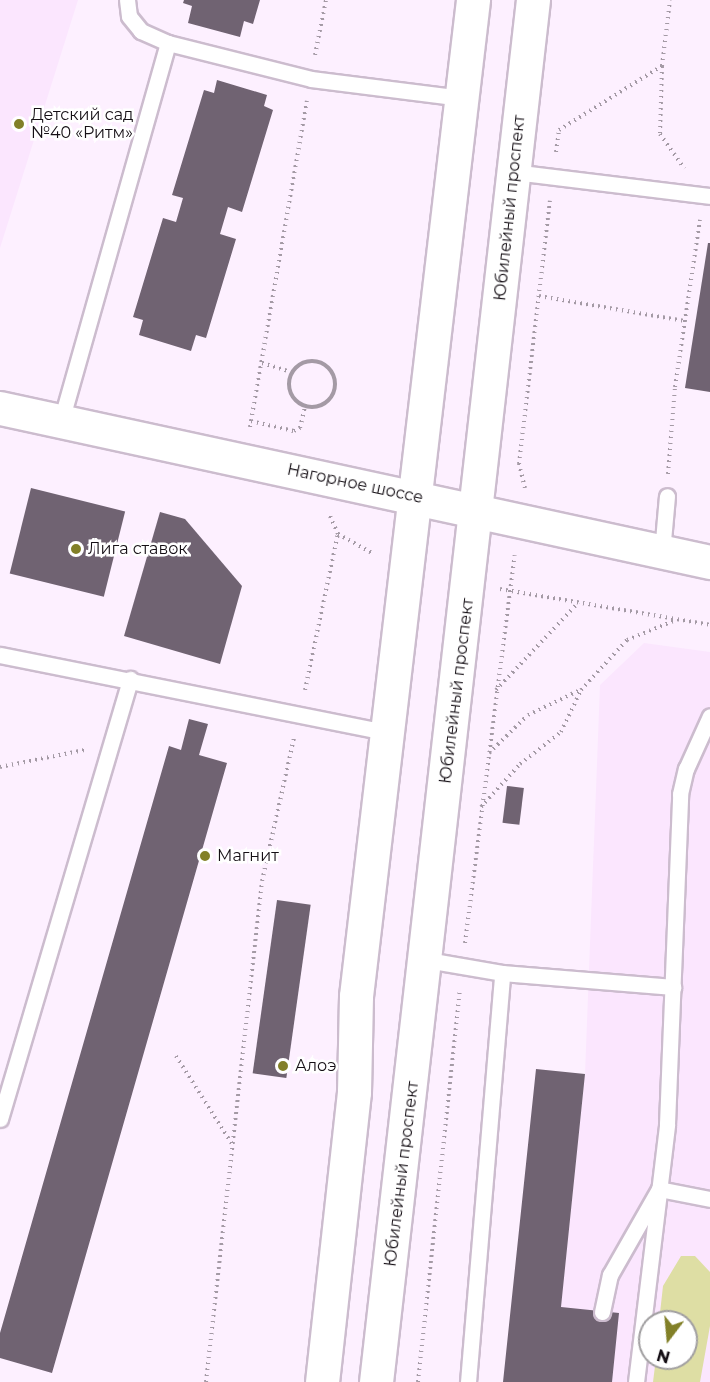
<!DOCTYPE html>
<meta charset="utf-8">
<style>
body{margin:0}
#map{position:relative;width:710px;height:1382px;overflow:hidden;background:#fdf0ff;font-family:Montserrat,sans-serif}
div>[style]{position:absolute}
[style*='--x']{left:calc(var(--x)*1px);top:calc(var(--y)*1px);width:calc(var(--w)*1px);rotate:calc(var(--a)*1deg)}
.built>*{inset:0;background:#fbe6fe}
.green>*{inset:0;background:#dedea4}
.building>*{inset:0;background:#706372;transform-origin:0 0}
.path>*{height:4px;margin-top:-2px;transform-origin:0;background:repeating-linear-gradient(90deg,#a49aa5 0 1.5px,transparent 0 6px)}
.path>.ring{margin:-2px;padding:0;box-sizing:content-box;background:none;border:4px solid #a49aa5;border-radius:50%}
.roads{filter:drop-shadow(2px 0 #ccbcce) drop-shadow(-2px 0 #ccbcce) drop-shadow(0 2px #ccbcce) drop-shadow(0 -2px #ccbcce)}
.lane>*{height:15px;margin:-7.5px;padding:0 7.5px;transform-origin:7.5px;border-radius:7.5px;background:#fff}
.secondary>*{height:33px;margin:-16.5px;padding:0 16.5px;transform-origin:16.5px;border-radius:16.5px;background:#fff}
.dots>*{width:16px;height:16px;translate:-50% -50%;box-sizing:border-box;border:3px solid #fff;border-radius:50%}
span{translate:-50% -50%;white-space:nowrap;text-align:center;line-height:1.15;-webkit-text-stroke:5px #fff;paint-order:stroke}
.poi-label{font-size:16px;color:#150f15}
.left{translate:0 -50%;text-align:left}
.street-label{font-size:16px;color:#150f15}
.north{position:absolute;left:638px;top:1310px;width:60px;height:60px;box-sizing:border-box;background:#fff;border:2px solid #a19fa1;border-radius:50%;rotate:196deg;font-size:16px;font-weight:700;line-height:24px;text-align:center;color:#150f15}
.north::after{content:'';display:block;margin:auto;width:21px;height:27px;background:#828028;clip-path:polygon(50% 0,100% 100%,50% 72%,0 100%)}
</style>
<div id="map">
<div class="built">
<i style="clip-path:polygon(0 0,78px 0,0 248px)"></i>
<i style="clip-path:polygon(evenodd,644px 643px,710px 652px,710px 1382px,553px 1382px,585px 1074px,600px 685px,644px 643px,650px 1322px,686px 1322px,686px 1358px,650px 1358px,650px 1322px)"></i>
</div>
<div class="green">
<i style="clip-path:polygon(681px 1256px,695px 1256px,710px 1272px,710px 1326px,700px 1382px,653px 1382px,656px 1358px,686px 1358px,686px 1322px,659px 1322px,663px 1286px)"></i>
</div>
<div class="building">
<i style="clip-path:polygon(184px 0,260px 0,253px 24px,244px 21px,240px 37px,188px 23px,192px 6px,183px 3px)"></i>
<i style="clip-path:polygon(217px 80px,267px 95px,264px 106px,273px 110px,242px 212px,228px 207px,220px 234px,236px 239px,206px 338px,196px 335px,191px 351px,139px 335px,143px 320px,133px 317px,163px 218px,176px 222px,183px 198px,172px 195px,204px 90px,214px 93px)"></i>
<i style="clip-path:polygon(708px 243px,710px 243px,710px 392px,685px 388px)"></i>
<i style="left:31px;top:488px;width:97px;height:88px;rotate:14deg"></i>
<i style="clip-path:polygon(160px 512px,185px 519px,242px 586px,220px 664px,124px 636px)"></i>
<i style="clip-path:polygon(189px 719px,208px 724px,199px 755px,227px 763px,52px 1373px,0 1358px,0 1333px,169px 746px,181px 750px)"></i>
<i style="left:507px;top:786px;width:17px;height:37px;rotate:7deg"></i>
<i style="left:277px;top:900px;width:34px;height:175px;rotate:8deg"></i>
<i style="clip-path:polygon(536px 1069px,585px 1074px,561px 1307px,619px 1313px,612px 1382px,503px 1382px)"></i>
</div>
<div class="path">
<i style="--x:315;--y:55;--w:56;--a:-78.7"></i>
<i style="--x:662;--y:66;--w:68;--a:91.7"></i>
<i style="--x:660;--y:134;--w:42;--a:54.8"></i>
<i style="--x:556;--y:152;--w:22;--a:-82"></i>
<i style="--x:559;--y:130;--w:121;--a:-31.9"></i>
<i style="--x:662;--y:66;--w:66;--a:-83.1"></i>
<i style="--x:539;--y:296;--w:148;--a:9.7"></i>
<i class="ring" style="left:289px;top:361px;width:42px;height:42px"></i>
<i style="--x:262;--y:363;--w:31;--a:17"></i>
<i style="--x:251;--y:421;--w:44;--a:13.1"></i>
<i style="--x:294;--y:431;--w:7;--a:-27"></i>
<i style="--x:300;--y:428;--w:23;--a:-77"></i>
<i style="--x:250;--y:427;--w:331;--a:-80.1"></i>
<i style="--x:668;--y:474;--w:87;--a:-85.4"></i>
<i style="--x:675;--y:387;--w:169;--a:-81.5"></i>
<i style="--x:525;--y:488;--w:25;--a:-104"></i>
<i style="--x:519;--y:464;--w:265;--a:-83.3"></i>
<i style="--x:338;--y:534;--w:41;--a:29.1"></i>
<i style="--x:500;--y:589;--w:213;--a:9.7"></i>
<i style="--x:305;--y:690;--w:159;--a:-78.1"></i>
<i style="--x:338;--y:534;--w:22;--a:-114"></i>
<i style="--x:496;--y:690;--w:120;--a:-46.7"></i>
<i style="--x:489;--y:753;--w:54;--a:-44.3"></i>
<i style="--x:528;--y:715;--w:58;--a:-25.7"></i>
<i style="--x:0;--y:767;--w:86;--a:-11.4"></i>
<i style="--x:481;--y:807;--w:58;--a:-47.8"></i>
<i style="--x:520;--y:764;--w:52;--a:-38"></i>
<i style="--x:561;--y:732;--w:47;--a:-64.5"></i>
<i style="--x:581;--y:690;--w:68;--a:-47.4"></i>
<i style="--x:627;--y:640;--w:53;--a:-22.2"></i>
<i style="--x:465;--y:943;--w:391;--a:-82.7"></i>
<i style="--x:176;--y:1056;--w:104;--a:57.5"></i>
<i style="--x:206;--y:1382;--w:504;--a:-83.62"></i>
<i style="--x:262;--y:881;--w:147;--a:-77.4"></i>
<i style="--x:418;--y:1382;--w:395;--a:-83.9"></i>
</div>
<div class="roads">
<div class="lane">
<i style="--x:168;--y:43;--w:147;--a:14.1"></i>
<i style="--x:311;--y:79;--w:152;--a:7.2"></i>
<i style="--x:514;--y:172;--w:197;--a:7"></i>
<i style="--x:61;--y:421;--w:393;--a:-74.2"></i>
<i style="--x:168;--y:43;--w:30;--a:-156"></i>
<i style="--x:141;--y:31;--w:19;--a:-129"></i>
<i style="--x:129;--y:16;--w:16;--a:-97"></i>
<i style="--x:662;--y:552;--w:56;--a:-84.9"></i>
<i style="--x:0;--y:655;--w:395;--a:11.3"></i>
<i style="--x:427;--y:960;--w:76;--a:9.8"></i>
<i style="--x:502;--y:973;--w:172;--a:4.7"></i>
<i style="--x:0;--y:1119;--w:459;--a:-73.5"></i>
<i style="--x:602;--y:1312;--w:38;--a:-78"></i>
<i style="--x:610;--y:1275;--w:99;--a:-60.3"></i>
<i style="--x:659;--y:1189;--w:52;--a:11.1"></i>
<i style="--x:468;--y:1382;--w:410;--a:-85.2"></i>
<i style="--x:636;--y:1382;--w:260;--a:-83.1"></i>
<i style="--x:667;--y:1124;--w:330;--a:-87.7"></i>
<i style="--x:680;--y:794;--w:26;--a:-77"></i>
<i style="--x:686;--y:769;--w:58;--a:-65.6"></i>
</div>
<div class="secondary">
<i style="--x:0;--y:408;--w:727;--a:12.24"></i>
<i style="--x:322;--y:1382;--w:292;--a:-83.7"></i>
<i style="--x:354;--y:1092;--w:96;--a:-88.8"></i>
<i style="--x:356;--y:996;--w:1003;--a:-83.3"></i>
<i style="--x:376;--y:1382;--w:1391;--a:-83.52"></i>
</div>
</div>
<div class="dots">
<i style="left:19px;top:124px;background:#828028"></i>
<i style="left:76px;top:549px;background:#828028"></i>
<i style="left:205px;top:856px;background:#828028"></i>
<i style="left:283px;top:1066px;background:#828028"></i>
</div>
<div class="poi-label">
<span class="left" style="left:31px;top:124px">Детский сад<br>№40 «Ритм»</span>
<span class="left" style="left:88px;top:549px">Лига ставок</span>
<span class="left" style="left:217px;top:856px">Магнит</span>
<span class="left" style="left:295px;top:1066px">Алоэ</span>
</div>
<div class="street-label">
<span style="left:510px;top:208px;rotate:-84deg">Юбилейный проспект</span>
<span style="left:355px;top:484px;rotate:12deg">Нагорное шоссе</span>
<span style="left:457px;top:691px;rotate:-83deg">Юбилейный проспект</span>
<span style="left:402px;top:1174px;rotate:-83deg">Юбилейный проспект</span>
</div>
<div class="north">N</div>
</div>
